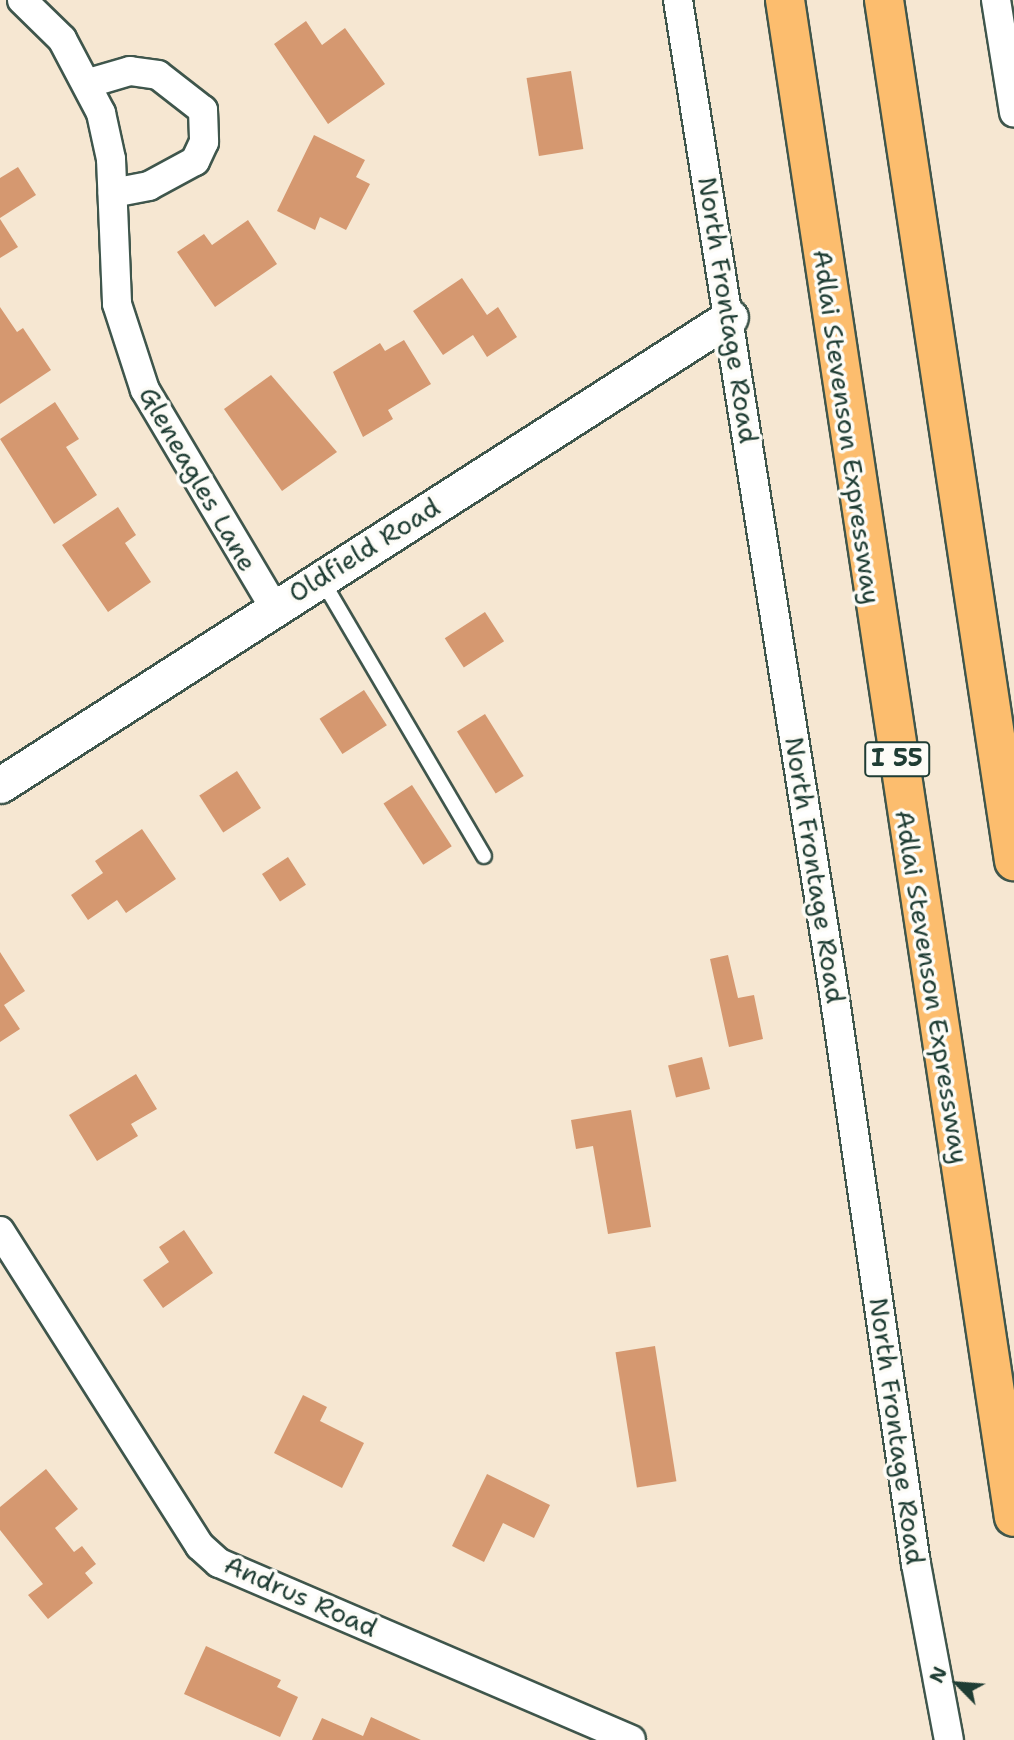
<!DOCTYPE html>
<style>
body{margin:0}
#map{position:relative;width:1014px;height:1740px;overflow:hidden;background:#f6e7d2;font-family:"Shantell Sans",sans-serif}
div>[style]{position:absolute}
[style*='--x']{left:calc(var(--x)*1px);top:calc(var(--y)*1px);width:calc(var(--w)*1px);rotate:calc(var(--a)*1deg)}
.building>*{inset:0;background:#d59870;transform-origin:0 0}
.roads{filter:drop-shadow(2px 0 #3f564c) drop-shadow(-2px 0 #3f564c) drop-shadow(0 2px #3f564c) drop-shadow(0 -2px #3f564c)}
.service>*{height:14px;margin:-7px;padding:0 7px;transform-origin:7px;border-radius:7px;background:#fff}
.minor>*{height:28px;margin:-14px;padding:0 14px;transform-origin:14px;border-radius:14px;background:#fff}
.tertiary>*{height:35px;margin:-17.5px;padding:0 17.5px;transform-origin:17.5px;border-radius:17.5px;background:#fff}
.motorway>*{height:38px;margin:-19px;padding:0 19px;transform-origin:19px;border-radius:19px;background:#fcbd6e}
span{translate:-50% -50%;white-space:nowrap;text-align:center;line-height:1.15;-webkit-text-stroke:7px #fdfcf7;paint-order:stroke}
.shield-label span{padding:2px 5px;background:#fdfcf7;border:2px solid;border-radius:5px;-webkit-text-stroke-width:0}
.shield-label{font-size:24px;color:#1f3d34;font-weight:700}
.street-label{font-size:26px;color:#1f3d34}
.north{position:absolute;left:923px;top:1649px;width:70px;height:70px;-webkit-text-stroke:5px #fdfcf7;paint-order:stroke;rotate:295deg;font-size:19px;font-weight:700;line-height:28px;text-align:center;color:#1f3d34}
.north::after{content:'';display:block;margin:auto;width:24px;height:32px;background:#1f3d34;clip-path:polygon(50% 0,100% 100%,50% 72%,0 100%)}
</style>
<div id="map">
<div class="building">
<i style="clip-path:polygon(306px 21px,322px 45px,345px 28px,385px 84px,328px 124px,274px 44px)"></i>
<i style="left:571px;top:71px;width:79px;height:45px;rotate:81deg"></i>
<i style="clip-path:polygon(314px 135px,365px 160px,356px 177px,370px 184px,346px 230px,320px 217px,315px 230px,277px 211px)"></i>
<i style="clip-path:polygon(18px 167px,36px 195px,0 218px,0 178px)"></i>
<i style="clip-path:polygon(0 219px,18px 247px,0 258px)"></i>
<i style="clip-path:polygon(248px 220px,277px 264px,215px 307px,177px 252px,204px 234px,212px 245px)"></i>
<i style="clip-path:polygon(462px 278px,487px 315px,498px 307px,517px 337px,487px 357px,473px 335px,443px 355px,413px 311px)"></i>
<i style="clip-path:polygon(0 307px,17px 332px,23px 328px,51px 370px,0 404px)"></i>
<i style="clip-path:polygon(404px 340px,431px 384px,388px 410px,393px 419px,363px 437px,333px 372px,380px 343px,385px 351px)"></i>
<i style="clip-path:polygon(271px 375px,337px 452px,282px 491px,224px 409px)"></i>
<i style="clip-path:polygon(55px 402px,79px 439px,66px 447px,97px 495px,54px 524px,0 439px)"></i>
<i style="clip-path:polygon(118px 507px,136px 535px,125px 543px,151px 582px,108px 612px,62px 545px)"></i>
<i style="left:485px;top:612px;width:35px;height:48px;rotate:57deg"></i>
<i style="left:364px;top:690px;width:42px;height:53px;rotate:57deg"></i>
<i style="left:485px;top:714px;width:73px;height:33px;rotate:58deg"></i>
<i style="left:237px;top:771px;width:44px;height:45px;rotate:57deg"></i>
<i style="left:412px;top:785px;width:73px;height:34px;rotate:57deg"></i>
<i style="clip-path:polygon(142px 829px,176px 879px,126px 913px,117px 900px,88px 920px,71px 895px,103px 873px,95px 861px)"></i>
<i style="left:288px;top:857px;width:33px;height:31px;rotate:57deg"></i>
<i style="clip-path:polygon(0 952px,25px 991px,4px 1005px,20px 1029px,0 1042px)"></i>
<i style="clip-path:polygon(728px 955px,738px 998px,754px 995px,763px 1039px,729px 1047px,710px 959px)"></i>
<i style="left:702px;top:1057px;width:33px;height:35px;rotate:76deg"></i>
<i style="clip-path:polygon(136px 1074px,157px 1109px,131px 1124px,138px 1136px,97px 1161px,69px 1115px)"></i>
<i style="clip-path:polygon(631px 1110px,651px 1227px,608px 1234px,593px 1146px,576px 1149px,571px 1120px)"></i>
<i style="clip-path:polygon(184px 1230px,213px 1273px,163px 1308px,143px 1280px,169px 1262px,159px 1247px)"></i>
<i style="left:655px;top:1346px;width:137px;height:40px;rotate:81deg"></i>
<i style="clip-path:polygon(303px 1395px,327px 1407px,320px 1421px,364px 1443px,342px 1488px,274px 1453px)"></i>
<i style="clip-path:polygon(46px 1469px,78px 1509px,55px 1528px,74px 1552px,82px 1546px,96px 1564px,85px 1573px,93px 1583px,48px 1619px,28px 1595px,43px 1584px,0 1530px,0 1507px)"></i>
<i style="clip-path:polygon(487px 1474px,550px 1505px,534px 1538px,503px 1523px,484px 1562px,452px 1546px)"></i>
<i style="clip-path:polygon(206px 1646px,281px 1680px,277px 1687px,298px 1697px,280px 1737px,184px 1694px)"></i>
<i style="clip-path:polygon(371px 1717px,421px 1740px,312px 1740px,322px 1718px,363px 1736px)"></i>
</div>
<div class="roads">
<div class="service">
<i style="--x:322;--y:580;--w:320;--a:59.6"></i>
</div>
<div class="minor">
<i style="--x:22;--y:0;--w:56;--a:44.3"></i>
<i style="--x:62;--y:39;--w:84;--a:62.2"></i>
<i style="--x:101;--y:113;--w:47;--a:77.7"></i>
<i style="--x:111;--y:159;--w:145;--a:87.6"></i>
<i style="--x:117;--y:304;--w:90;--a:72"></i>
<i style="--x:145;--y:390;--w:252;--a:59.3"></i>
<i style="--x:678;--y:0;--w:998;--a:81.07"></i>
<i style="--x:833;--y:986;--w:584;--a:81.83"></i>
<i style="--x:916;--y:1564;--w:179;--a:79.4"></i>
<i style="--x:996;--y:0;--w:114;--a:80.9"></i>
<i style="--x:89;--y:83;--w:43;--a:-16.3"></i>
<i style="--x:130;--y:71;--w:28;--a:8"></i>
<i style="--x:158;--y:75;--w:57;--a:37.9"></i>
<i style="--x:203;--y:110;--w:32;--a:88"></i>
<i style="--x:204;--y:142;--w:21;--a:115"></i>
<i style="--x:195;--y:161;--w:52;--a:151.5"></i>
<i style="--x:149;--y:186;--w:37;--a:169"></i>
<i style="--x:0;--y:1231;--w:373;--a:57.6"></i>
<i style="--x:200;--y:1546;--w:25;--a:42"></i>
<i style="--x:219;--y:1563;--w:448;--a:23.2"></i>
</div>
<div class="tertiary">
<i style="--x:0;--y:785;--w:867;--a:-32.66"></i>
</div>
<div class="motorway">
<i style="--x:785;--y:0;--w:1534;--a:81.42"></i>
<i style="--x:884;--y:0;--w:871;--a:81.41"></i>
</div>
</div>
<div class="shield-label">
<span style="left:897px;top:759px">I 55</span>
</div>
<div class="street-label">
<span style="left:728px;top:310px;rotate:81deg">North Frontage Road</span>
<span style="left:847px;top:427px;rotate:82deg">Adlai Stevenson Expressway</span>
<span style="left:198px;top:479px;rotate:60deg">Gleneagles Lane</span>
<span style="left:364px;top:550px;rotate:-32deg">Oldfield Road</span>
<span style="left:815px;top:870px;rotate:81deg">North Frontage Road</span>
<span style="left:932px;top:987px;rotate:81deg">Adlai Stevenson Expressway</span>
<span style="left:897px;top:1431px;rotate:82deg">North Frontage Road</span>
<span style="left:301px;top:1596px;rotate:24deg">Andrus Road</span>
</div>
<div class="north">N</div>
</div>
